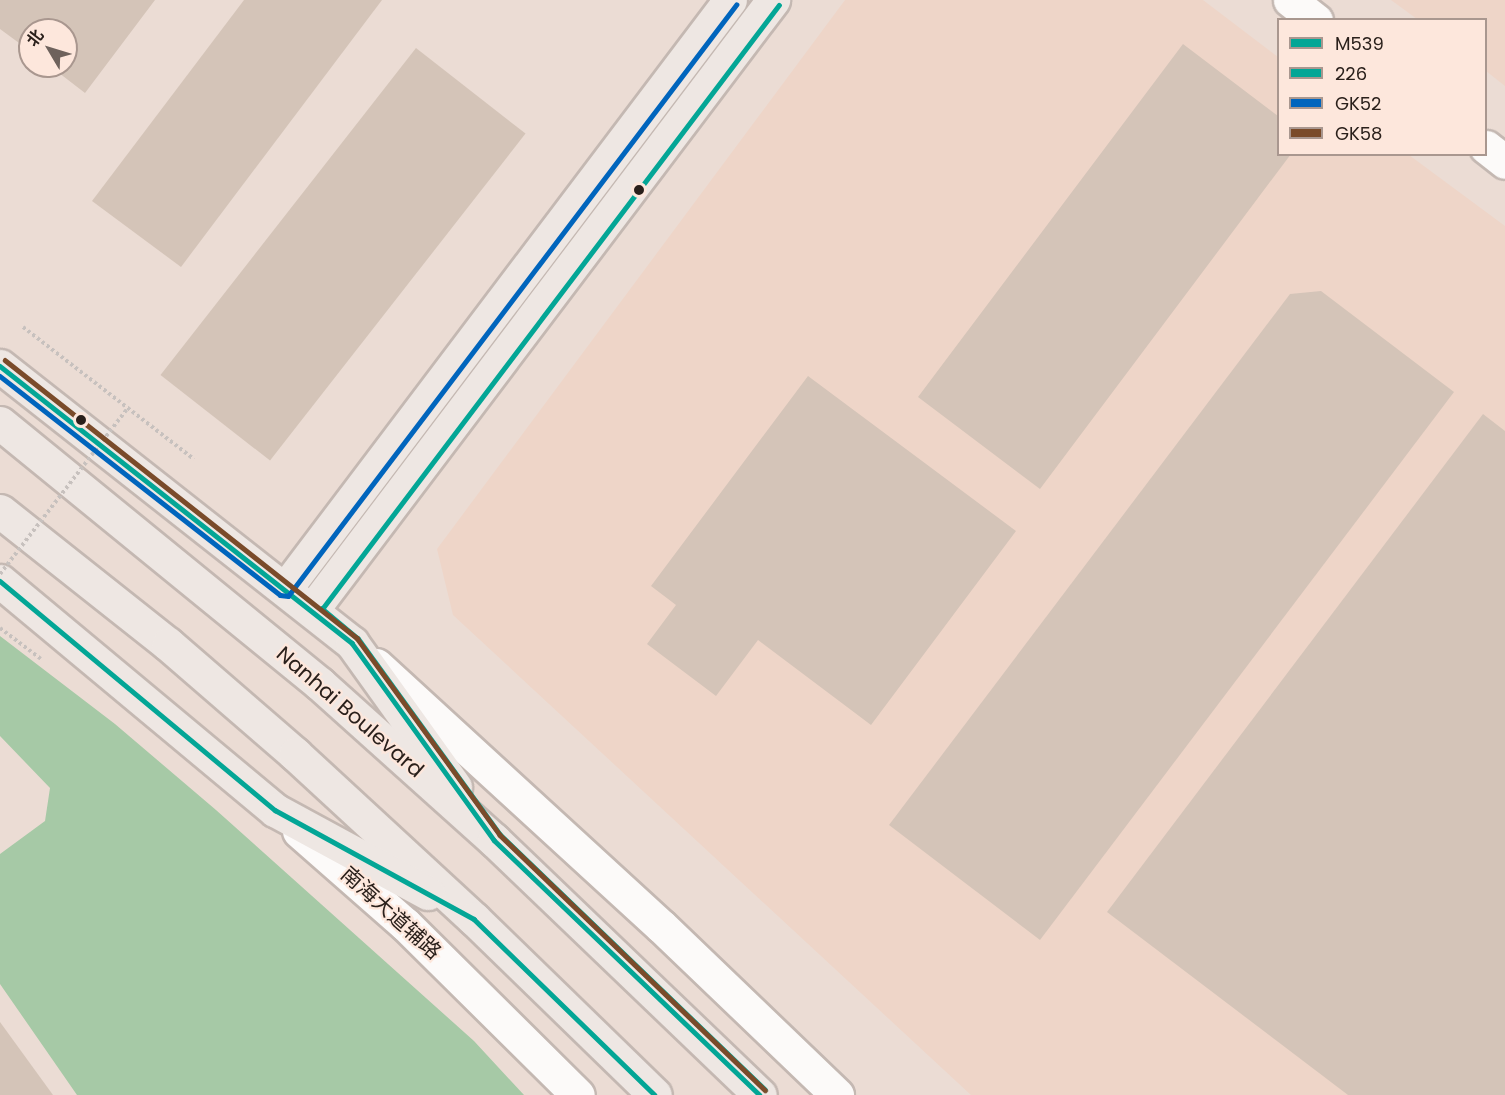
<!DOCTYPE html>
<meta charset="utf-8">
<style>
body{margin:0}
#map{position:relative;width:1505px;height:1095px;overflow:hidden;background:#ebdcd4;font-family:Poppins,"Noto Sans SC",sans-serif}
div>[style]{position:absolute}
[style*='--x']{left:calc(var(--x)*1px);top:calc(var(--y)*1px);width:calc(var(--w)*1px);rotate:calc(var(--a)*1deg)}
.built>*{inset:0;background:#eed5c8}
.forest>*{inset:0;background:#a6c9a6}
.building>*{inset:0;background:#d4c4b8;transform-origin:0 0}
.path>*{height:4px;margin-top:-2px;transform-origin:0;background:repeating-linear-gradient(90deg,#c7c1be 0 3px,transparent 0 6px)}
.roads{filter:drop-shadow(2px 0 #c4b8b2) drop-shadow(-2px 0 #c4b8b2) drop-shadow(0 2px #c4b8b2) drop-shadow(0 -2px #c4b8b2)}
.minor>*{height:33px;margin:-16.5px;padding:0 16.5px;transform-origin:16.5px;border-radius:16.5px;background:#fcfaf9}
.major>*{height:33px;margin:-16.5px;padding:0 16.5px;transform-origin:16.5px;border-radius:16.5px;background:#eee7e3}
.path-bridge>*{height:4px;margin-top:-2px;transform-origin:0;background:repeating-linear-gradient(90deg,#c7c1be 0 3px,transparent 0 6px)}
.bus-1>*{height:4.5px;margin:-2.25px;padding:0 2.25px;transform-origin:2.25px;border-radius:2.25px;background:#03a696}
.bus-2>*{height:4.5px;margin:-2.25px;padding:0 2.25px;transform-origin:2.25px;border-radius:2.25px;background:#03a696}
.bus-3>*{height:4.5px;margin:-2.25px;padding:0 2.25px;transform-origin:2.25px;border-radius:2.25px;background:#0065bd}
.bus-4>*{height:4.5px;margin:-2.25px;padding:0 2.25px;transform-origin:2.25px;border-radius:2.25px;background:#7a4b2a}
.dots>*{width:16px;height:16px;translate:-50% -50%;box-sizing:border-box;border:3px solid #fde7dc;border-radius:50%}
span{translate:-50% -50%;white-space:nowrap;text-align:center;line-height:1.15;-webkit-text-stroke:4.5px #fde7dc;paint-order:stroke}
.street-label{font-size:21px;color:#2a201b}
.legend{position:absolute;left:1277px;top:18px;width:210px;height:138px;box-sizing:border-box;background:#fde7dc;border:2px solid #a9978f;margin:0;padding:8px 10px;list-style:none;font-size:18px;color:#2a201b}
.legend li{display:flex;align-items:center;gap:12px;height:30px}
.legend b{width:30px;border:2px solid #a9978f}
.north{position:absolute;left:18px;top:18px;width:60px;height:60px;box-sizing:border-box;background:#fde7dc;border:2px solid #a9978f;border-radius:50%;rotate:308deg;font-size:16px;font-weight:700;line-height:24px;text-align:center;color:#2a201b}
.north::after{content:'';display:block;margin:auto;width:21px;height:27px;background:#6e625c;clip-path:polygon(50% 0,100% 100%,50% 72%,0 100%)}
</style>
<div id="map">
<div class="built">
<i style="clip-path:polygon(845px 0,1203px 0,1278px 57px,1278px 154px,1409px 155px,1505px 226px,1505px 1095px,971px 1095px,453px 615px,437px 549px)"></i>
<i style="clip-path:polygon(1391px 0,1505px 0,1505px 86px,1486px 71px,1486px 20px,1417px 19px)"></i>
</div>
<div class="forest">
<i style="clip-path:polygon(0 636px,115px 724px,216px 810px,474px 1041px,524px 1095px,77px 1095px,0 984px,0 854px,45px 821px,50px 788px,0 736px)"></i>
</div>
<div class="building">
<i style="clip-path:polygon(0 0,155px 0,85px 93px,50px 66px,66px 66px,66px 30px,30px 30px,30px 51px,0 29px)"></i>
<i style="clip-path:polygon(244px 0,382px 0,181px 267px,92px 201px)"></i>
<i style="clip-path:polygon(1183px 44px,1278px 116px,1278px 154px,1291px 154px,1040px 489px,918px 397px)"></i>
<i style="left:416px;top:48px;width:139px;height:415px;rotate:38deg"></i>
<i style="clip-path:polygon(1321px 291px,1454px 392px,1040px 940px,889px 825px,1290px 294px)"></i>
<i style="clip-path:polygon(808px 376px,1016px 531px,871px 725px,758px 640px,716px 696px,647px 644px,676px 605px,651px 586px)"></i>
<i style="clip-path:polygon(1483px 414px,1505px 431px,1505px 1095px,1348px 1095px,1107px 912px)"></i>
<i style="clip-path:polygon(0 1022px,53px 1095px,0 1095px)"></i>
</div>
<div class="path">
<i style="--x:23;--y:327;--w:216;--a:37.7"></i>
<i style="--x:0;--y:628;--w:51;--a:37.1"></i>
</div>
<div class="roads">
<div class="minor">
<i style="--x:1290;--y:0;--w:33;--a:38"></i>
<i style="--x:1486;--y:147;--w:24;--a:38"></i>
<i style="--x:376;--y:665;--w:386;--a:42.5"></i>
<i style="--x:661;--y:926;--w:244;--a:43.8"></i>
<i style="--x:299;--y:831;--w:141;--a:41.3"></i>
<i style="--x:405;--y:924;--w:243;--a:44.7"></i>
</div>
<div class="major">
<i style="--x:0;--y:366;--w:448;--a:38.2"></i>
<i style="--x:352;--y:643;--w:177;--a:54.4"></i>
<i style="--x:0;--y:423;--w:413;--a:39.2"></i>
<i style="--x:320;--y:684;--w:234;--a:41.9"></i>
<i style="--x:494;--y:840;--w:368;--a:43.8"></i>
<i style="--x:0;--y:511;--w:214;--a:38.4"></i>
<i style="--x:168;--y:644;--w:168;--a:40.9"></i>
<i style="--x:295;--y:754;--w:243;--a:42.7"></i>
<i style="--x:474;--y:919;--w:252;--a:44.2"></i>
<i style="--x:0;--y:581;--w:358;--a:39.8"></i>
<i style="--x:275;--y:810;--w:174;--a:28.5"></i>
<i style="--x:285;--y:589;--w:738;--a:-52.93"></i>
<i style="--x:312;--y:610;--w:765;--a:-52.92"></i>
</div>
</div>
<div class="path-bridge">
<i style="--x:0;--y:574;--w:210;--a:-52.4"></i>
</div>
<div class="bus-1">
<i style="--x:0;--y:366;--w:448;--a:38.2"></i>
<i style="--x:352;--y:643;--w:243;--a:54.2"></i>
<i style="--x:494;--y:840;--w:368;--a:43.8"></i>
<i style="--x:0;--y:581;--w:358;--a:39.8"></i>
<i style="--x:275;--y:810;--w:227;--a:28.7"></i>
<i style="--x:474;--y:919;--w:252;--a:44.2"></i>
</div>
<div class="bus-2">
<i style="--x:765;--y:1090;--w:368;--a:-136.1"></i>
<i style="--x:500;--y:835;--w:242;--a:-125.9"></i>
<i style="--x:358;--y:639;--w:47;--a:-140.2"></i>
<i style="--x:322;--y:609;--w:757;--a:-52.89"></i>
</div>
<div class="bus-3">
<i style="--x:0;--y:376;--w:355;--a:38"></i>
<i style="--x:280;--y:595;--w:8;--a:7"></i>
<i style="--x:288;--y:596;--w:742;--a:-52.84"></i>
</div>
<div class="bus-4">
<i style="--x:5;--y:360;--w:449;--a:38.3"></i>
<i style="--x:357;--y:638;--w:243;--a:54"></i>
<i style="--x:500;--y:835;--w:368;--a:43.9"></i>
</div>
<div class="dots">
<i style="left:639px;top:190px;background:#2a201b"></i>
<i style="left:81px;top:420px;background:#2a201b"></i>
</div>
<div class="street-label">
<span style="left:350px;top:712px;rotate:41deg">Nanhai Boulevard</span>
<span style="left:391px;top:913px;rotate:42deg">南海大道辅路</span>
</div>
<ul class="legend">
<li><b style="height:8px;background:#03a696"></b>M539</li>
<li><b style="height:8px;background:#03a696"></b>226</li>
<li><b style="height:8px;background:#0065bd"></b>GK52</li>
<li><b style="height:8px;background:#7a4b2a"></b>GK58</li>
</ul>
<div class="north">北</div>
</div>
